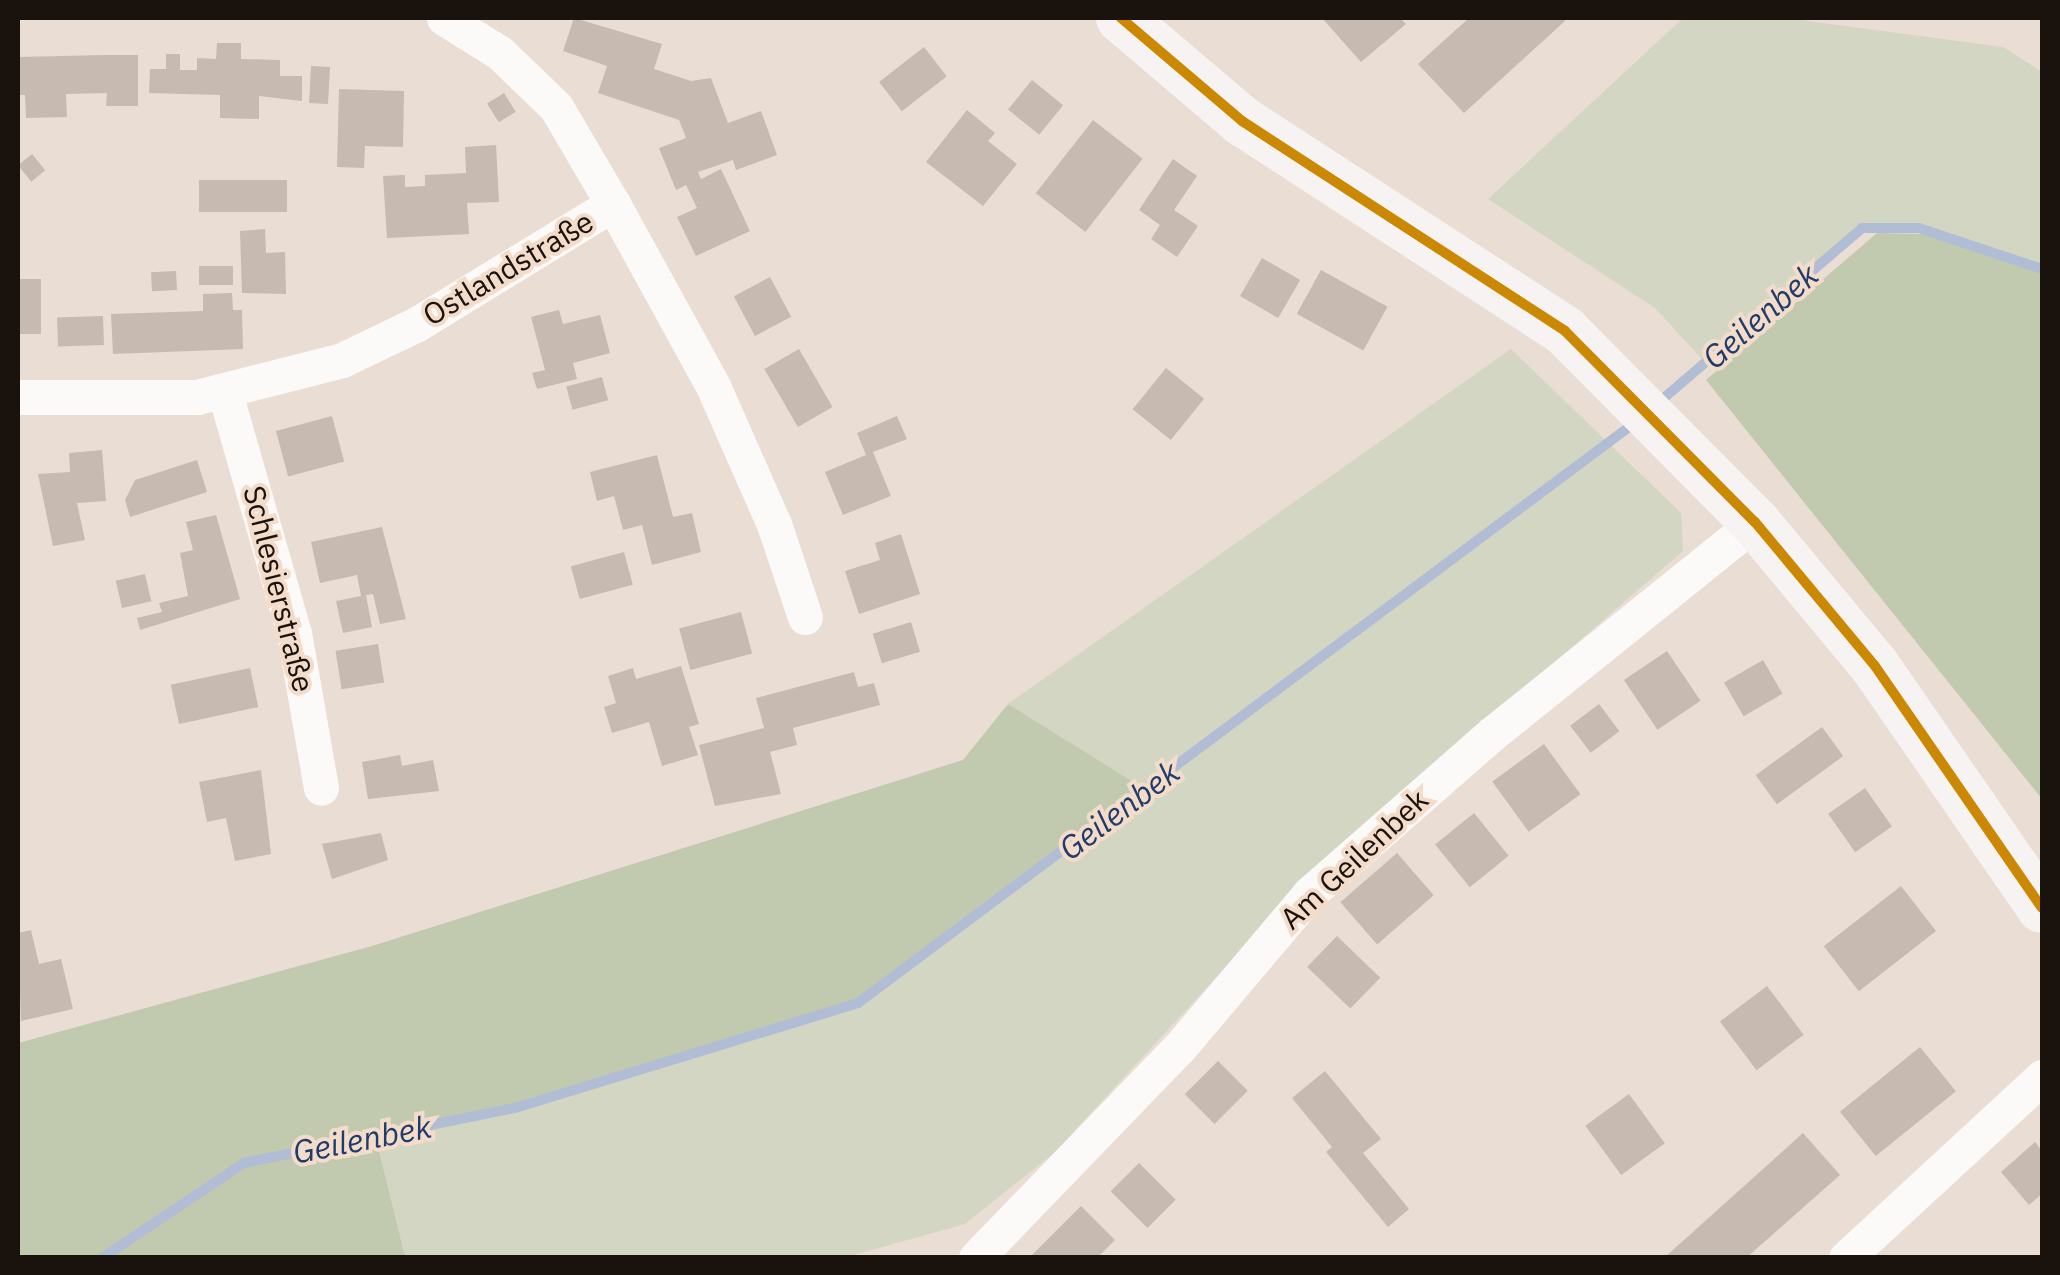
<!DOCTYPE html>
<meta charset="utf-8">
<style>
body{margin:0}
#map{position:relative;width:2060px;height:1275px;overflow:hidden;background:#eaddd4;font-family:"IBM Plex Sans",sans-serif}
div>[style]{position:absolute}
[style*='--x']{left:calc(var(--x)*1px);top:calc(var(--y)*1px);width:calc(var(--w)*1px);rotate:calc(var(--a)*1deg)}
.green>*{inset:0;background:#d2d6c2}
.forest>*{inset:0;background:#c1c9af}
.stream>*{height:10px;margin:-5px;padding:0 5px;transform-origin:5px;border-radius:5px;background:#b1bdd5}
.building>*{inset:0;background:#c7bab0;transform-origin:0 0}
.minor>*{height:35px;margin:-17.5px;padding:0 17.5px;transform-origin:17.5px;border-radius:17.5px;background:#fcfaf9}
.secondary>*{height:50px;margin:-25px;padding:0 25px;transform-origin:25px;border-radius:25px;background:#f8f3f3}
.bus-1>*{height:10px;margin:-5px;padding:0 5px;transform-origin:5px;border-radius:5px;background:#cb8802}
span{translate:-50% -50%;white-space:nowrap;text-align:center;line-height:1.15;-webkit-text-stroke:8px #f4dcca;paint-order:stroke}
.street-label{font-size:30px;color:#1a120c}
.water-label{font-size:32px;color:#203c6c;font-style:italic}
.frame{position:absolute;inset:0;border:20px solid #1a120c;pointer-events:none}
</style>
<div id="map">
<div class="green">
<i style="clip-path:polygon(1683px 18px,1785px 18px,2003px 47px,2042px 72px,2042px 269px,1919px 228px,1862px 229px,1705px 362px,1655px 308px,1488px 199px)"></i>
<i style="clip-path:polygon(1511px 349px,1681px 513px,1683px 551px,1319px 866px,1055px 1152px,965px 1224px,846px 1257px,405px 1257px,375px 1134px,515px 1107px,858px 1000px,1141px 788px,1008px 704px)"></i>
</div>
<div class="forest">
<i style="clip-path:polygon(1877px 233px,1924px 234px,2042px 273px,2042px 799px,1706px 380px)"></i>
<i style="clip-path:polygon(1008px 704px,1141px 787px,858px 1000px,515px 1107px,375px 1134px,405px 1257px,18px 1257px,18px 1043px,372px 946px,963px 760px)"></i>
</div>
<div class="stream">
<i style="--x:1658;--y:403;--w:269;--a:-40.6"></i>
<i style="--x:1862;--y:228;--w:57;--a:0"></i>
<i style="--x:1919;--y:228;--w:130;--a:18.4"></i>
<i style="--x:102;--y:1258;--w:171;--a:-33.8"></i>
<i style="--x:244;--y:1163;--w:277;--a:-11.5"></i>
<i style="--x:515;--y:1108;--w:359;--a:-17"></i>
<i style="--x:858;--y:1003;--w:972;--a:-36.76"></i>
</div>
<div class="building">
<i style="clip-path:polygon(574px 18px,662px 44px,654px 69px,691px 81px,711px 78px,728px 123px,761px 111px,777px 155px,736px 170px,733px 160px,698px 172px,701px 179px,721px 169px,750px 231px,696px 256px,677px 217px,697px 208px,686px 185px,676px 190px,659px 148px,686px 138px,679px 120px,598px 93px,607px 66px,563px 51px)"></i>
<i style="clip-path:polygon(1322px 18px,1400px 18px,1406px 24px,1361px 62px)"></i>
<i style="clip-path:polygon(1469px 18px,1562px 18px,1565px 21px,1464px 113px,1418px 64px)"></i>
<i style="clip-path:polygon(217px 43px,241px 43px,241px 59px,280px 60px,280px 76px,302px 76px,302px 101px,259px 96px,259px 119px,220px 118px,220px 95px,149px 93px,150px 69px,166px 69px,166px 54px,180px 54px,180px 70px,197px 70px,197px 58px,216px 59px)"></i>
<i style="left:924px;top:47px;width:37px;height:57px;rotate:52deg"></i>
<i style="clip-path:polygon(106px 55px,138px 55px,138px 106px,106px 106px,107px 93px,66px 94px,67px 117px,26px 118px,25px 95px,18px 95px,18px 57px)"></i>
<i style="left:311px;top:66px;width:19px;height:37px;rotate:3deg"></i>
<i style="left:1032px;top:80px;width:40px;height:38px;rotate:39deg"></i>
<i style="clip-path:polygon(339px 89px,404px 91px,403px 147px,365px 146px,364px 168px,337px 167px)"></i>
<i style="left:504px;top:93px;width:22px;height:20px;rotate:58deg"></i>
<i style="clip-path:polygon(967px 110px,995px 133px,988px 141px,1017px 164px,983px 206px,926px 162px)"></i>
<i style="left:1093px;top:120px;width:63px;height:93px;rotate:38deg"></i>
<i style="clip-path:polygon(496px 145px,499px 202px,467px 203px,469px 234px,387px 238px,383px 176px,405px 175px,405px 187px,425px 186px,425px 175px,466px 173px,465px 147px)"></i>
<i style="left:32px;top:154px;width:21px;height:18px;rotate:51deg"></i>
<i style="clip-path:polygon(1173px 159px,1197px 176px,1174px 210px,1198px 226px,1177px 257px,1151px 239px,1160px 225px,1139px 210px)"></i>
<i style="left:199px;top:180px;width:88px;height:32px"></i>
<i style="clip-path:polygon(265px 229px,266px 253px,285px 252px,286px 294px,242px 293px,240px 231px)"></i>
<i style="left:1262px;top:258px;width:44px;height:44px;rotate:30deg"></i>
<i style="left:233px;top:266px;width:19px;height:34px;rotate:90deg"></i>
<i style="left:1321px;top:270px;width:76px;height:50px;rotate:29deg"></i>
<i style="left:176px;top:271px;width:19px;height:25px;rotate:87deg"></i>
<i style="left:770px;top:277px;width:45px;height:41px;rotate:62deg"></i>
<i style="left:18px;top:279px;width:23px;height:55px"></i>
<i style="clip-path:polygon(232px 293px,233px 310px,242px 310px,243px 349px,113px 354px,111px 314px,203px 311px,203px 294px)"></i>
<i style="clip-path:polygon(559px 310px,563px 324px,600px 315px,610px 353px,573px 363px,577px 379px,537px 389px,532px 373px,545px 370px,531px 317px)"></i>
<i style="left:103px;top:316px;width:29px;height:46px;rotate:88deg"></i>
<i style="left:799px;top:349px;width:67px;height:40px;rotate:60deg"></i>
<i style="left:1166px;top:368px;width:49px;height:53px;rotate:39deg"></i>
<i style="left:602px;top:377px;width:24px;height:37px;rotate:75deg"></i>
<i style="left:332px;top:416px;width:47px;height:58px;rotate:75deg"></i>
<i style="clip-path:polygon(897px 416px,907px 439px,873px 452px,891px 496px,843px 515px,825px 472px,866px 455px,857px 433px)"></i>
<i style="clip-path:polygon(102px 450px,106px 501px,77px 503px,85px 540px,53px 546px,38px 474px,70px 472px,69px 453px)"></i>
<i style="clip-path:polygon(657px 455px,673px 517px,692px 513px,701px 552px,652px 565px,642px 525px,623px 530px,614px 496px,597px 501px,590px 472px)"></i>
<i style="clip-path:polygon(197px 460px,207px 492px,130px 517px,125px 500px,135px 480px)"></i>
<i style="clip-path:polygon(216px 515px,240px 599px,140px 630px,137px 618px,162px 612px,159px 603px,188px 596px,180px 553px,193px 550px,186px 522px)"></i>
<i style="clip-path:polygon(382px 527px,406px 619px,380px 624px,373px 594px,366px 595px,372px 627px,343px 633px,336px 601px,361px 596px,357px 575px,320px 583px,311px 542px)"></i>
<i style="clip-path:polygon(901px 534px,920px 594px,859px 614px,845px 571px,880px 560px,875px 543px)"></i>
<i style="left:624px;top:552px;width:34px;height:55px;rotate:75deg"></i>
<i style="left:145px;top:574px;width:28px;height:30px;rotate:77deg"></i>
<i style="left:741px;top:612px;width:43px;height:64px;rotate:75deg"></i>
<i style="left:911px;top:622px;width:31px;height:40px;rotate:73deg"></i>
<i style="left:378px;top:644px;width:39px;height:43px;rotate:81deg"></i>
<i style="left:1667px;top:651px;width:60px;height:52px;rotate:56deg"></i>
<i style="left:1763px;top:660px;width:39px;height:45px;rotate:60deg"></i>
<i style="clip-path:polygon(681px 666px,699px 724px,689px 727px,698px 755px,662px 766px,649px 722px,612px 733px,604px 707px,616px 703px,608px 676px,633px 668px,636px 679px)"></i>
<i style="left:250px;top:668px;width:40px;height:81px;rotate:78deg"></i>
<i style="clip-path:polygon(854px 672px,858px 687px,874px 683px,880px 705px,793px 728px,797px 745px,770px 752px,781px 794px,715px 806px,699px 745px,764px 728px,756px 698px)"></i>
<i style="left:1599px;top:704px;width:34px;height:36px;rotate:53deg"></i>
<i style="left:1822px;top:727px;width:36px;height:82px;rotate:54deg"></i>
<i style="left:1544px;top:744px;width:62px;height:64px;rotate:54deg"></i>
<i style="clip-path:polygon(400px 755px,402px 766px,433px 760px,439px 791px,368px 799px,362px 762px)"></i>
<i style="clip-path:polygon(261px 770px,271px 854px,235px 861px,226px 818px,207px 822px,199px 782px)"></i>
<i style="left:1865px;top:788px;width:47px;height:45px;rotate:55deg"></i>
<i style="left:1474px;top:813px;width:55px;height:50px;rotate:51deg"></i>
<i style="clip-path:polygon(381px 833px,388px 860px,332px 879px,322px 844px)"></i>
<i style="left:1397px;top:853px;width:56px;height:75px;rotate:49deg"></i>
<i style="left:1901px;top:886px;width:57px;height:98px;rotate:52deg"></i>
<i style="clip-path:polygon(31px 930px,39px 964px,61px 959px,73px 1009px,21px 1021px,18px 933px)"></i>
<i style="left:1337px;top:936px;width:60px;height:43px;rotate:44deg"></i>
<i style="left:1767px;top:986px;width:61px;height:59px;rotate:53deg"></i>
<i style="left:1920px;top:1047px;width:57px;height:103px;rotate:51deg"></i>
<i style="left:1218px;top:1061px;width:42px;height:47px;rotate:45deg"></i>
<i style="clip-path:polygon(1325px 1071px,1381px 1139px,1363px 1153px,1409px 1209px,1388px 1227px,1326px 1152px,1332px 1147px,1292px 1098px)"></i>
<i style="left:1629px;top:1094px;width:61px;height:54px;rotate:54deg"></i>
<i style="clip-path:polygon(1803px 1133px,1840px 1175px,1746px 1258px,1664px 1258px)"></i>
<i style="clip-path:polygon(2035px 1142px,2042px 1151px,2042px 1194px,2029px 1205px,2001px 1172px)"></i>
<i style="left:1139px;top:1163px;width:52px;height:40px;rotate:45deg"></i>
<i style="clip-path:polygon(1081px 1206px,1115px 1240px,1097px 1258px,1029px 1258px)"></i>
</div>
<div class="minor">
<i style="--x:444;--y:18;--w:66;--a:32"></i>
<i style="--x:500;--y:53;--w:78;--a:44"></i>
<i style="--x:556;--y:107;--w:113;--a:59.6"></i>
<i style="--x:225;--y:393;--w:250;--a:74"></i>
<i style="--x:294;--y:633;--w:157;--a:80.1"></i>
<i style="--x:18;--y:397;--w:179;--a:0"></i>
<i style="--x:197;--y:397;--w:150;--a:-14.3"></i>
<i style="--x:342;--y:360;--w:83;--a:-25.6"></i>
<i style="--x:417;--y:324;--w:230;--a:-31.5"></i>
<i style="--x:613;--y:204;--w:208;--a:61.2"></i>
<i style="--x:713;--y:386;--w:151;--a:66.2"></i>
<i style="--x:774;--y:524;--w:98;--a:71.6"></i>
<i style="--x:976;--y:1258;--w:292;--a:-46"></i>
<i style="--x:1179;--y:1048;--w:202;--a:-49.8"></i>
<i style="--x:1309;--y:894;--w:244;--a:-41.2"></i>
<i style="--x:1493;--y:733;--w:336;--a:-38.8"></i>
<i style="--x:1846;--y:1258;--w:267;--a:-42.7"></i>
</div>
<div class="secondary">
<i style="--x:1121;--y:18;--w:159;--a:40.4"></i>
<i style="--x:1242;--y:121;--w:385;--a:33"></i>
<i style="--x:1565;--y:331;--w:269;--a:45.2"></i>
<i style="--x:1755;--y:522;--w:187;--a:50.2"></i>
<i style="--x:1875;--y:666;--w:294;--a:55.4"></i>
</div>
<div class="bus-1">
<i style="--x:1121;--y:18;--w:159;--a:40.4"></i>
<i style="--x:1242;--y:121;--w:385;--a:33"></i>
<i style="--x:1565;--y:331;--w:269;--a:45.2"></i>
<i style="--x:1755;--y:522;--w:187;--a:50.2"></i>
<i style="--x:1875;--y:666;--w:294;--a:55.4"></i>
</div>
<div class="street-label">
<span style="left:508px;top:268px;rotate:-31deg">Ostlandstraße</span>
<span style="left:279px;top:589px;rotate:76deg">Schlesierstraße</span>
<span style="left:1354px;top:859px;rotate:-43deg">Am Geilenbek</span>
</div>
<div class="water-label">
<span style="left:1760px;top:316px;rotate:-41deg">Geilenbek</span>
<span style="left:1119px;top:810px;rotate:-37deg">Geilenbek</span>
<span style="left:362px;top:1139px;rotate:-11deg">Geilenbek</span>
</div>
<div class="frame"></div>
</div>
